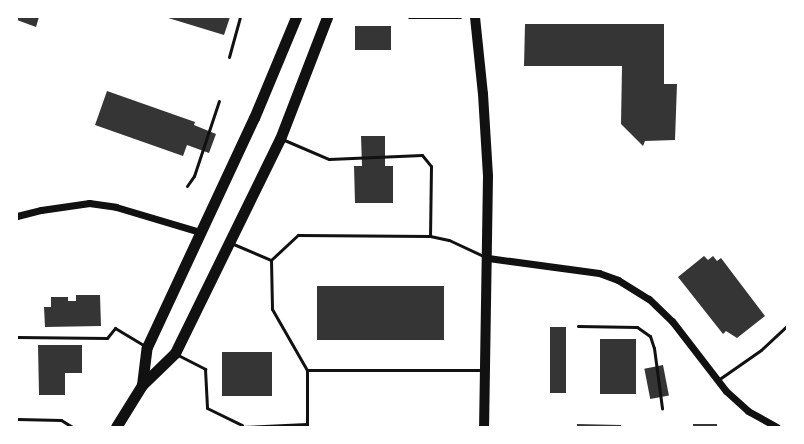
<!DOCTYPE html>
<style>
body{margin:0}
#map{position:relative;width:804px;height:444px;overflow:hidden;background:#fff;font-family:"Noto Serif",serif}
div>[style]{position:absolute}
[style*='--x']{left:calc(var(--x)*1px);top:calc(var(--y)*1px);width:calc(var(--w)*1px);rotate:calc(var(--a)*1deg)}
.building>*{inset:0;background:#353535;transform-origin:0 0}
.service>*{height:3px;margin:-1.5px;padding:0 1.5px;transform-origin:1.5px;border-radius:1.5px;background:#111}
.tertiary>*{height:7px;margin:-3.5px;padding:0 3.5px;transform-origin:3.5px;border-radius:3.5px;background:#111}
.primary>*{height:10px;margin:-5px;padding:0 5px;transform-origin:5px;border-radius:5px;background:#111}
.trunk>*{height:11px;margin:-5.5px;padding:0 5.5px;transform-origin:5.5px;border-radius:5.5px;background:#111}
span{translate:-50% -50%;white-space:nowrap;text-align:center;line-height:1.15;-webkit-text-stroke:3px #fff;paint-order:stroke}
.frame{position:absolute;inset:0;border:18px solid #fff;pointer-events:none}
</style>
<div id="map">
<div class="building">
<i style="clip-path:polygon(17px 17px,39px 17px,36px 27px,17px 20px)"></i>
<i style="clip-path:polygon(165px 17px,230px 17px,224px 35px)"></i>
<i style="clip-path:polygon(525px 24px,664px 24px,664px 84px,677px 84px,675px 140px,645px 141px,643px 146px,621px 124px,622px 66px,524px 66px)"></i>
<i style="left:355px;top:26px;width:36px;height:24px"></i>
<i style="clip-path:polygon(107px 91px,195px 122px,194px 125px,216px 134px,209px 153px,187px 145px,183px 156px,95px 125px)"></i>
<i style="clip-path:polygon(361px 136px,385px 136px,385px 166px,393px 166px,393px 203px,355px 203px,354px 166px,362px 166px)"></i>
<i style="clip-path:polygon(704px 256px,708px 260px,713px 256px,717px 261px,721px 258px,765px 316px,737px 338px,726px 331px,723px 334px,678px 277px)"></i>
<i style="left:317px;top:286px;width:127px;height:54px"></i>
<i style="clip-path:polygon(76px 295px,100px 295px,101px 326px,45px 327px,44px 307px,51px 307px,51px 297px,68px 297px,68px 301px,76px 301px)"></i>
<i style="left:550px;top:327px;width:16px;height:66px"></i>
<i style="left:600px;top:339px;width:36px;height:55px"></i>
<i style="clip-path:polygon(38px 345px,82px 345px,82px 373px,65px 373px,65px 395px,39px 395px)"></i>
<i style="left:222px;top:352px;width:50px;height:44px"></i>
<i style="left:663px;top:365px;width:31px;height:19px;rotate:79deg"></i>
<i style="clip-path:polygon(577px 424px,621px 425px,621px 427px,577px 427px)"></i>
<i style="left:693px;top:424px;width:24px;height:3px"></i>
</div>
<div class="service">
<i style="--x:409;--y:17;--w:51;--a:0"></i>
<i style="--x:229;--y:57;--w:41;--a:-74.6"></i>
<i style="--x:282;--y:139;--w:51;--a:23.1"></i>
<i style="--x:329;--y:159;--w:93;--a:-2.5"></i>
<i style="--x:422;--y:155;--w:14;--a:51"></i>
<i style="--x:431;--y:166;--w:70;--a:90.8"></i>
<i style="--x:187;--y:186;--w:12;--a:-55"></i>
<i style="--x:194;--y:176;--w:79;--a:-71.6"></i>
<i style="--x:231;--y:243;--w:43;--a:23"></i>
<i style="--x:271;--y:260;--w:37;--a:-43"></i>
<i style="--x:298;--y:235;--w:132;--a:0.4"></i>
<i style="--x:430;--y:236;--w:19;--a:12"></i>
<i style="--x:449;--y:240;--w:40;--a:25"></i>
<i style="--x:271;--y:260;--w:49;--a:88.8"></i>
<i style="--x:272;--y:309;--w:70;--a:60.2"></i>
<i style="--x:578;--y:326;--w:59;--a:1"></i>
<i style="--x:637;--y:327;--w:16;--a:35"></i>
<i style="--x:650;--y:336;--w:13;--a:72"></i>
<i style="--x:654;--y:348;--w:61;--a:82.4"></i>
<i style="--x:17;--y:337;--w:90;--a:0.6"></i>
<i style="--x:107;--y:338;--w:13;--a:-51"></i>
<i style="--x:115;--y:328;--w:35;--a:31"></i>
<i style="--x:176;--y:354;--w:33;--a:27"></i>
<i style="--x:205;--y:369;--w:39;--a:87"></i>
<i style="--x:207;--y:408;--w:39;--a:26"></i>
<i style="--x:718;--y:380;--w:52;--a:-34.9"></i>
<i style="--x:761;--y:350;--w:35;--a:-43"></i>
<i style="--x:17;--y:419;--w:44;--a:1.3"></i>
<i style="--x:61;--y:420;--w:13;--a:32"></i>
<i style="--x:242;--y:427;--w:65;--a:-2.6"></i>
<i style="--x:307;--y:427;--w:57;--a:-90"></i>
<i style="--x:307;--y:370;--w:175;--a:0"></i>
</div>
<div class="tertiary">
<i style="--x:17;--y:216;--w:25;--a:-14"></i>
<i style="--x:41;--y:210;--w:49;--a:-8.3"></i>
<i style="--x:89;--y:203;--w:27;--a:8"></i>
<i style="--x:116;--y:207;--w:88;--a:16.6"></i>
<i style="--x:488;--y:258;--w:112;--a:7.7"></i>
<i style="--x:599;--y:273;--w:20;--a:20"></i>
<i style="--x:618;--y:280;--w:36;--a:32"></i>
<i style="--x:649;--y:299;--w:32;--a:44"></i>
<i style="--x:672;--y:321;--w:88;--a:52.4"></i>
<i style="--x:726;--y:391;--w:30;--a:42"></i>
<i style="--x:748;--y:411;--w:33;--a:29"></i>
</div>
<div class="primary">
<i style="--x:475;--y:17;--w:77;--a:84.1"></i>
<i style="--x:483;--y:94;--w:82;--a:86.5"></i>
<i style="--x:488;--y:176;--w:251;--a:90.9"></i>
</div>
<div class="trunk">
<i style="--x:142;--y:385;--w:38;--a:-83"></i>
<i style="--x:147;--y:347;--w:253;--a:-65"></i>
<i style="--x:254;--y:118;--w:109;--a:-67.4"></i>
<i style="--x:116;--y:427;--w:49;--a:-58.2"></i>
<i style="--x:142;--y:385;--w:46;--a:-44.1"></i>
<i style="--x:175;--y:353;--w:238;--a:-63.9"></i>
<i style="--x:280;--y:139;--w:131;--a:-68.9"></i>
</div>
<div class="frame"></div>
</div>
